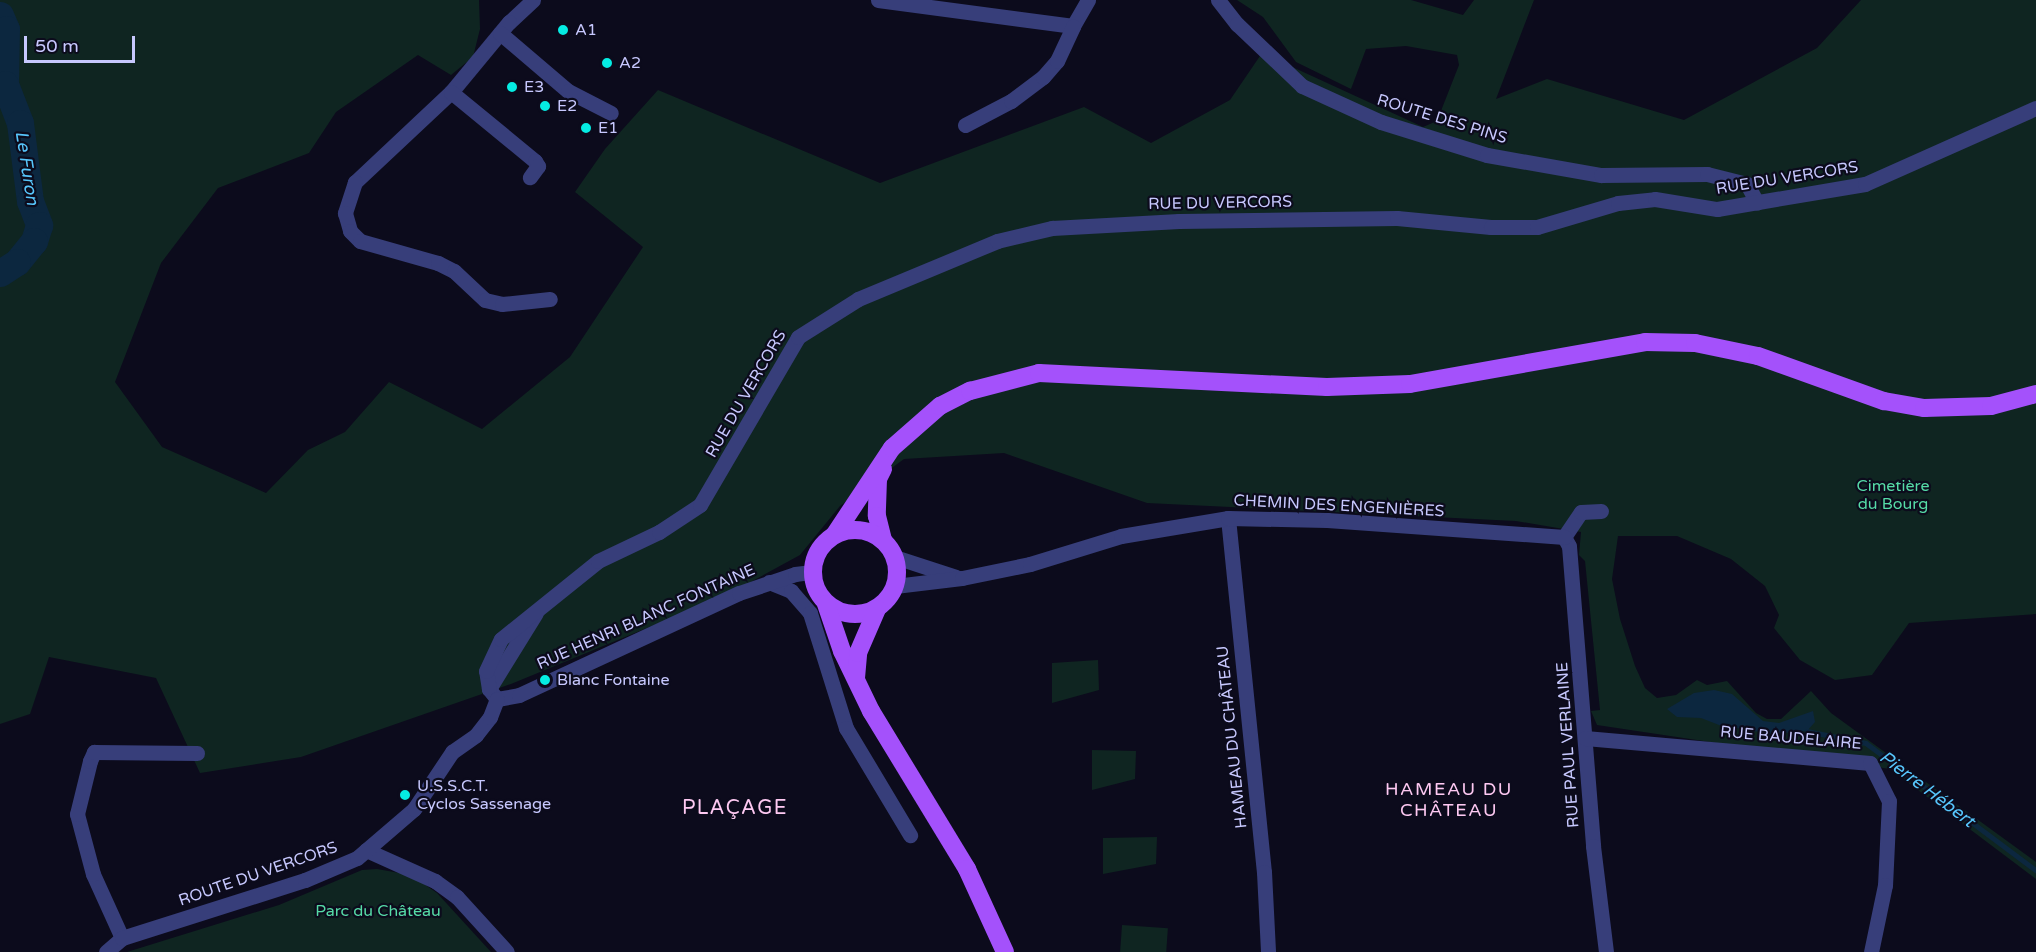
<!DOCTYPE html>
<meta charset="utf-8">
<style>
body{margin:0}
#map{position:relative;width:2036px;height:952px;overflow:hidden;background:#0c0b1c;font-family:"Varela Round",sans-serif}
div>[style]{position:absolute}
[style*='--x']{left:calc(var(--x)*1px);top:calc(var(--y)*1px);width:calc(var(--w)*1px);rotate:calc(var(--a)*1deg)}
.green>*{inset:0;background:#0f2521;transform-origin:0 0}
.water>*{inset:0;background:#0c273f}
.stream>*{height:4.5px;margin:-2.25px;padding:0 2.25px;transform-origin:2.25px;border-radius:2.25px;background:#0c273f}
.river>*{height:27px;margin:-13.5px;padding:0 13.5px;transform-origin:13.5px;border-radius:13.5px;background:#0c273f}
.minor>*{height:15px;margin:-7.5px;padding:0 7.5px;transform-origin:7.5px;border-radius:7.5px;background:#373e7a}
.major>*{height:18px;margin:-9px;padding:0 9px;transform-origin:9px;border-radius:9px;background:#a451fb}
.major>.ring{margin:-9px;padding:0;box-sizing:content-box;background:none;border:18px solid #a451fb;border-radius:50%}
.dots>*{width:16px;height:16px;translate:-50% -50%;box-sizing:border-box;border:3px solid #0c0b1c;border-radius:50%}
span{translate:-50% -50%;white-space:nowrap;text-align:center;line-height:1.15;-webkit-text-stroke:4.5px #0c0b1c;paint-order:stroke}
.poi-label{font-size:16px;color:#c7c8fe}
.left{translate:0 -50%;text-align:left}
.street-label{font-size:16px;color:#c7c8fe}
.park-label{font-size:16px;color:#56dba7}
.water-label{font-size:18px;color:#57c6fc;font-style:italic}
.neighbourhood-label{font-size:18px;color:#fec9f2;letter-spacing:1.5px}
.quarter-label{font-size:20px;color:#fec9f2;letter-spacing:1.5px}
.scale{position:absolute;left:24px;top:36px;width:111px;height:27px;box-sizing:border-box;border:3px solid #c7c8fe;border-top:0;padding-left:8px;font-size:18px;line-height:21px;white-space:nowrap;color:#c7c8fe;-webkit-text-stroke:4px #0c0b1c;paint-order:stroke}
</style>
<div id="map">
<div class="green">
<i style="clip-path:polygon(0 0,479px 0,480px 29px,473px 57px,451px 75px,418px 55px,336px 112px,309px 153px,218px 188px,161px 263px,115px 382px,162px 447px,266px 493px,308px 450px,345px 432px,389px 382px,482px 429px,570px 357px,643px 247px,575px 192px,605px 149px,658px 90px,880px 183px,1084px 107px,1151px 143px,1230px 100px,1262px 53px,1423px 127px,1437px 121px,1459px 65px,1457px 55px,1406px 46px,1366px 49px,1351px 89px,1296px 62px,1263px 17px,1237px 0,1411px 0,1463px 15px,1474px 0,1534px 0,1496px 99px,1547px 79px,1684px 120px,1817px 48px,1861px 0,2036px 0,2036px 614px,1909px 623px,1872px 675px,1835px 680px,1800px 660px,1774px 628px,1779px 615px,1765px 586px,1731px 559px,1677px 536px,1618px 536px,1612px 579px,1620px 619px,1635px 666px,1645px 688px,1657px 698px,1676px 695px,1697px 680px,1707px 685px,1727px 681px,1756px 713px,1767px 719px,1781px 719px,1811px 691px,1831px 713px,2036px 862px,2036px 879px,1890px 769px,1597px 725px,1591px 711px,1600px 710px,1585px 561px,1579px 555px,1581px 532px,1516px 521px,1147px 503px,1004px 453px,904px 459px,840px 506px,800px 555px,727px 595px,511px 684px,301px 757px,200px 773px,156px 678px,49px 657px,30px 714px,0 724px)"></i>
<i style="clip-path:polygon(1098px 660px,1099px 690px,1052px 703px,1052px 663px)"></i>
<i style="clip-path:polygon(1092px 750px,1136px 751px,1135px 779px,1092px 790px)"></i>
<i style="clip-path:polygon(1157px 837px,1156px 864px,1103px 874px,1103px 838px)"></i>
<i style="clip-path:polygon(377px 869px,411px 875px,437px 893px,491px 952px,127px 952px,279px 905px,362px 870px)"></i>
<i style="left:1122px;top:925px;width:46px;height:27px;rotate:4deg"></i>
</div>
<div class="water">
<i style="clip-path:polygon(1714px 690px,1732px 694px,1763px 721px,1779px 723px,1813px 711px,1815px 722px,1807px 731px,1771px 734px,1719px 725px,1701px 718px,1677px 717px,1667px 709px,1694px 693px)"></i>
</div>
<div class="stream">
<i style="--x:1807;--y:731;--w:60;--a:11.5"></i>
<i style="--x:1866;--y:743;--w:212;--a:36.8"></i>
</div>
<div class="river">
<i style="--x:0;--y:15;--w:15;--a:67"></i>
<i style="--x:6;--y:29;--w:55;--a:91"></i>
<i style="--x:5;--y:84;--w:42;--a:69"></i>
<i style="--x:20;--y:123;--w:79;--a:82.7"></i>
<i style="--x:30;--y:201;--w:26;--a:69"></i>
<i style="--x:39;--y:225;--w:17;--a:107"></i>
<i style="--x:34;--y:241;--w:27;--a:129"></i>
<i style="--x:17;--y:262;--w:20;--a:147"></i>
</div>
<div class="minor">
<i style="--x:533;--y:0;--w:33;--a:137"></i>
<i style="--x:509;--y:22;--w:91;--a:129.6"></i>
<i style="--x:451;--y:92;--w:132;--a:136.8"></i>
<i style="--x:355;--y:182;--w:33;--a:108"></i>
<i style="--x:345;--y:213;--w:19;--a:74"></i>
<i style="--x:350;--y:231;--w:14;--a:45"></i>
<i style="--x:360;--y:241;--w:81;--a:15.8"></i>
<i style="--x:438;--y:263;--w:18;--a:27"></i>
<i style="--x:454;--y:271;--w:42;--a:43.1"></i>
<i style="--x:485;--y:300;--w:17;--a:13"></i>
<i style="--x:502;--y:304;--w:48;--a:-5.9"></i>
<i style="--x:878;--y:0;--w:197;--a:7.6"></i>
<i style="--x:1073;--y:26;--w:30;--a:-60"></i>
<i style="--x:1218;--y:0;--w:31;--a:52"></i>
<i style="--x:1237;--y:24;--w:90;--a:43.6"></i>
<i style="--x:1302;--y:86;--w:87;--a:24.5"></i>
<i style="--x:1381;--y:122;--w:111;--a:17.3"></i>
<i style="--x:1487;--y:155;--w:116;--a:10"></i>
<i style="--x:1601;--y:175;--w:106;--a:-0.5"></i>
<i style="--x:1707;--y:174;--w:41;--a:14"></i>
<i style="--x:1747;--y:184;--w:21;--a:62"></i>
<i style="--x:500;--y:33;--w:89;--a:40.5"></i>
<i style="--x:568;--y:91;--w:48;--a:27.1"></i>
<i style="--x:451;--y:92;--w:109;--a:39.4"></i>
<i style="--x:535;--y:161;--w:6;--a:59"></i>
<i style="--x:538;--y:166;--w:14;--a:126"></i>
<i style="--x:965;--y:125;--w:52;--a:-27.6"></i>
<i style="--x:1011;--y:101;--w:40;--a:-37"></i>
<i style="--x:1043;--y:77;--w:21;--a:-49"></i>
<i style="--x:1057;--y:61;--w:38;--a:-65"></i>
<i style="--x:1228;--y:518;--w:356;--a:84.2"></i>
<i style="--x:1264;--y:872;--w:80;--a:87.1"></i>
<i style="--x:1564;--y:537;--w:10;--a:61"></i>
<i style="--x:1569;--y:546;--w:301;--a:85.4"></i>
<i style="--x:1593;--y:846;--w:107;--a:83"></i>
<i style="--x:1564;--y:537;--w:30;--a:-56"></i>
<i style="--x:1581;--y:512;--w:20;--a:-3"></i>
<i style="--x:895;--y:557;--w:64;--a:18.2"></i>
<i style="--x:769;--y:582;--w:24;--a:22"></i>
<i style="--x:791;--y:591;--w:29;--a:49"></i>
<i style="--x:810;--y:613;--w:121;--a:72.6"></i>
<i style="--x:846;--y:728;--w:125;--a:59.1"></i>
<i style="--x:895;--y:586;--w:67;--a:-6.8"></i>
<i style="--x:962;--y:578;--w:69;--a:-11.6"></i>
<i style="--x:1030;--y:564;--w:95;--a:-17.1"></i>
<i style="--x:1121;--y:536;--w:109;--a:-9.5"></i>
<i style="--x:1228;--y:518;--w:99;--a:1.2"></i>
<i style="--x:1327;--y:520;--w:238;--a:4.1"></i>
<i style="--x:489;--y:689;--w:89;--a:-58.3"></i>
<i style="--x:497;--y:699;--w:13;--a:-129"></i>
<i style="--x:489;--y:689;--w:18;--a:-99"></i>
<i style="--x:486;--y:671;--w:35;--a:-65"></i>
<i style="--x:501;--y:639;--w:124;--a:-38.8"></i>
<i style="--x:598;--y:561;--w:68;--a:-25.4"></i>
<i style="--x:659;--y:532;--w:49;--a:-33.4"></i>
<i style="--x:700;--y:505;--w:194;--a:-59.7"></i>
<i style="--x:798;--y:337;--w:71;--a:-32.3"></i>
<i style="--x:858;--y:299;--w:151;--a:-22.6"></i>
<i style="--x:997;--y:241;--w:57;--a:-13.3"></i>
<i style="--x:1052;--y:228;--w:127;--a:-3.2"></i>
<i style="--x:1179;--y:221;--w:218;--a:-0.8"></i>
<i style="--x:1397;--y:218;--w:94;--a:5.5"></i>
<i style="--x:1491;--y:227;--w:46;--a:0"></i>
<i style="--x:1537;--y:227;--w:84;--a:-16.5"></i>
<i style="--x:1618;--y:203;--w:37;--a:-6"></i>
<i style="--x:1655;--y:199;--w:63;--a:9.2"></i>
<i style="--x:1717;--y:209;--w:150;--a:-9.6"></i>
<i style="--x:1865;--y:184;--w:187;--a:-24"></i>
<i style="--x:497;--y:699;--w:22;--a:-10"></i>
<i style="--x:519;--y:695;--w:242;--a:-24.9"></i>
<i style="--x:739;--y:593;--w:59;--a:-18.7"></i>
<i style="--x:795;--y:574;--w:17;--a:-7"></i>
<i style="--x:1585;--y:738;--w:286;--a:5"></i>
<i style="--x:1870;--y:763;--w:42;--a:63.4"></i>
<i style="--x:1889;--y:801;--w:84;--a:92.7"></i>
<i style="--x:1885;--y:885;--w:68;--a:101.8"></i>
<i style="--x:366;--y:850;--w:76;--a:24.2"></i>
<i style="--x:435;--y:881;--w:27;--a:36"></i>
<i style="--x:457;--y:897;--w:74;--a:47.7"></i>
<i style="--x:122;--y:938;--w:70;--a:-114.4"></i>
<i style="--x:93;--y:874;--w:62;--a:-104.9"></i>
<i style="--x:77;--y:814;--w:55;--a:-76.2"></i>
<i style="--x:90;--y:761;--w:10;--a:-66"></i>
<i style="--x:94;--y:752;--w:103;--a:0.6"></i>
<i style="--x:106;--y:952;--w:21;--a:-41"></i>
<i style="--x:122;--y:938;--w:192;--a:-17.6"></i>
<i style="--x:305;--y:880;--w:56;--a:-22.9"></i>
<i style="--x:357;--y:858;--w:75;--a:-40.7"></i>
<i style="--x:414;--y:809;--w:69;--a:-56.3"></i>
<i style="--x:452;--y:752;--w:29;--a:-35"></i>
<i style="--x:476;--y:735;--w:23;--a:-52"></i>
<i style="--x:490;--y:717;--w:19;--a:-69"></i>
</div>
<div class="major">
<i style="--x:883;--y:469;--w:11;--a:117"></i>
<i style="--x:878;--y:479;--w:37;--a:92"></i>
<i style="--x:877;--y:516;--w:25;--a:76"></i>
<i class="ring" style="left:813px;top:530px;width:66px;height:66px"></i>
<i style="--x:835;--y:534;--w:103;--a:-56.5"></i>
<i style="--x:892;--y:448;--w:64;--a:-41.2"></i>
<i style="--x:940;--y:406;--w:34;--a:-27"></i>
<i style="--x:970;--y:391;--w:71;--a:-14.6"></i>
<i style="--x:1039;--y:373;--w:288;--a:2.8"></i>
<i style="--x:1327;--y:387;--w:83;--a:-2.1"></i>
<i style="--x:1410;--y:384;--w:239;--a:-10.1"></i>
<i style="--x:1645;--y:342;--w:50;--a:1.1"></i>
<i style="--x:1695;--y:343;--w:64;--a:11.7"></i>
<i style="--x:1758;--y:356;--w:134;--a:19.7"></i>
<i style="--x:1884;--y:401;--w:41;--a:9.9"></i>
<i style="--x:1924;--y:408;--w:67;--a:-1.7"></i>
<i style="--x:1991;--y:406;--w:47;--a:-14.9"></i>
<i style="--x:826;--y:604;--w:50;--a:71.2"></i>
<i style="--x:842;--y:651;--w:67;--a:64.2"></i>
<i style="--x:871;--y:711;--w:185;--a:58.7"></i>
<i style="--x:967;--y:869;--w:91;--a:65.4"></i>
<i style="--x:856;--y:678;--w:25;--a:-85"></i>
<i style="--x:858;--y:653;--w:48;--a:-66.6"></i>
</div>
<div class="dots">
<i style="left:563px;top:30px;background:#05ece3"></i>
<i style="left:607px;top:63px;background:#05ece3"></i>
<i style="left:512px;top:87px;background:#05ece3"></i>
<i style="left:545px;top:106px;background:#05ece3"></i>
<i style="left:586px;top:128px;background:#05ece3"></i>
<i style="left:545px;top:680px;background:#05ece3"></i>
<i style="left:405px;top:795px;background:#05ece3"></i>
</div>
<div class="poi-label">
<span class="left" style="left:575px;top:30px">A1</span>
<span class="left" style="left:619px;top:63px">A2</span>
<span class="left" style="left:524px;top:87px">E3</span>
<span class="left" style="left:557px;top:106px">E2</span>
<span class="left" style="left:598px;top:128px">E1</span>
<span class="left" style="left:557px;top:680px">Blanc Fontaine</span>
<span class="left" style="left:417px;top:795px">U.S.S.C.T.<br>Cyclos Sassenage</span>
</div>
<div class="street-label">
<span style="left:1442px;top:119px;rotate:17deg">ROUTE DES PINS</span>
<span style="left:1787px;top:178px;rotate:-9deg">RUE DU VERCORS</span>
<span style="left:1220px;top:203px;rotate:-1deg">RUE DU VERCORS</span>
<span style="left:746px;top:394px;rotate:-60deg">RUE DU VERCORS</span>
<span style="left:1339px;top:506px;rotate:3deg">CHEMIN DES ENGENIÈRES</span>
<span style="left:646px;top:617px;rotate:-24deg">RUE HENRI BLANC FONTAINE</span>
<span style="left:1232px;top:737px;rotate:-96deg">HAMEAU DU CHÂTEAU</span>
<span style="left:1791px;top:738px;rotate:5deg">RUE BAUDELAIRE</span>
<span style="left:1568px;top:745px;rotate:-94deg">RUE PAUL VERLAINE</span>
<span style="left:258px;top:874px;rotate:-19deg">ROUTE DU VERCORS</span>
</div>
<div class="park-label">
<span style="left:1893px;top:495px">Cimetière<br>du Bourg</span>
<span style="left:378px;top:911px">Parc du Château</span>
</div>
<div class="water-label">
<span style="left:27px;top:168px;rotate:81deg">Le Furon</span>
<span style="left:1927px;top:789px;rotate:37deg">Pierre Hébert</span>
</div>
<div class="neighbourhood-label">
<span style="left:1449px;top:800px">HAMEAU DU<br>CHÂTEAU</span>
</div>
<div class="quarter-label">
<span style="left:735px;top:808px">PLAÇAGE</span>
</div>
<div class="scale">50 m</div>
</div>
